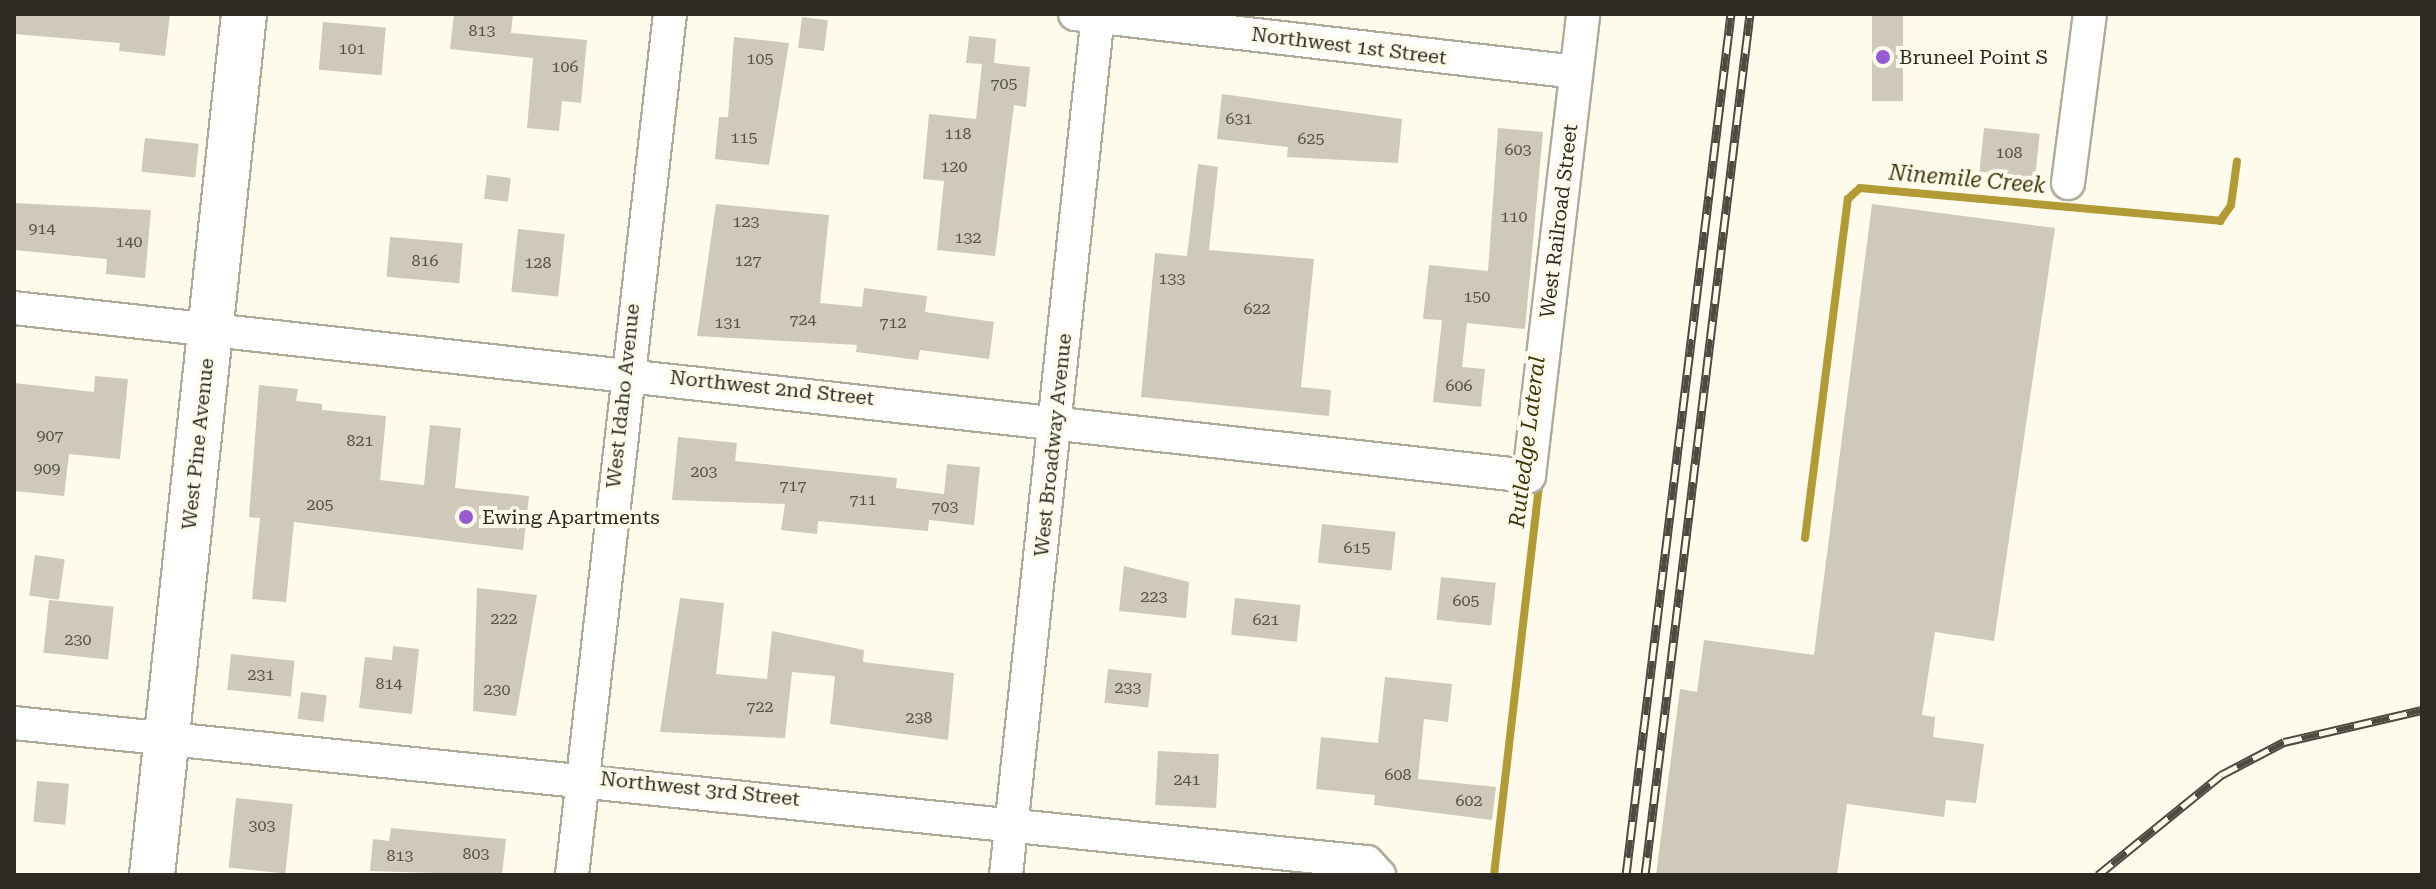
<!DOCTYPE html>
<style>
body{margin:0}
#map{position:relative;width:2436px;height:889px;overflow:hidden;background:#fffbec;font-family:"Roboto Serif",serif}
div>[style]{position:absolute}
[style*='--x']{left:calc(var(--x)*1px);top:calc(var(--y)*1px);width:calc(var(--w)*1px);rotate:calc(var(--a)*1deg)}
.stream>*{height:8px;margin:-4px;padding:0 4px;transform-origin:4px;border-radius:4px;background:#b29b34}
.building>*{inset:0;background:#cec9b8;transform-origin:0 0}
.roads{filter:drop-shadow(2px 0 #afab9a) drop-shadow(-2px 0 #afab9a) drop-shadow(0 2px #afab9a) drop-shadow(0 -2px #afab9a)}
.street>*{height:32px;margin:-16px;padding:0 16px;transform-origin:16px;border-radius:16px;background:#fff}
.secondary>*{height:44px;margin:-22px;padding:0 22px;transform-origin:22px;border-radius:22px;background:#fff}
.rail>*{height:9px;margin-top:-4.5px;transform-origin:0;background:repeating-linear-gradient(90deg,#fffbec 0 18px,#4c4a41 0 36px);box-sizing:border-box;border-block:2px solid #4c4a41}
.dots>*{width:22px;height:22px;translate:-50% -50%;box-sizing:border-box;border:4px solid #fffbec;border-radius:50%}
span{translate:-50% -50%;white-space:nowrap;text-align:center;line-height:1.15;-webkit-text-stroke:8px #fffbec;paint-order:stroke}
.number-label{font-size:16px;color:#545248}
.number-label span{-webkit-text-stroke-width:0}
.street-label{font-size:20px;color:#2c2a23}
.poi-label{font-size:20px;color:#2c2a23}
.left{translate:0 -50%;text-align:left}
.water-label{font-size:22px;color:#40360a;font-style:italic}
.frame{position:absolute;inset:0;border:16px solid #2c2a23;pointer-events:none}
</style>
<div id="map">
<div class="stream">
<i style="--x:1805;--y:538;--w:342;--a:-82.8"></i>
<i style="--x:1848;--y:199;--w:16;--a:-43"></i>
<i style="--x:1860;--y:188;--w:362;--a:5.2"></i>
<i style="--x:2220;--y:221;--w:19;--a:-55"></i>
<i style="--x:2231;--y:205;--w:44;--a:-82.2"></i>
<i style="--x:1494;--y:875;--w:398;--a:-83.4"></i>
</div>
<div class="building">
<i style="clip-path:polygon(14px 14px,170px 14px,165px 56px,119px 51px,120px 43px,14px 34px)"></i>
<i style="clip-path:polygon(454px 14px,513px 14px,511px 33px,587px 40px,581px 103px,562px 101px,559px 131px,527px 128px,533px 58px,450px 49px)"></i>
<i style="left:1872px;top:14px;width:31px;height:87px"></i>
<i style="left:802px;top:17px;width:26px;height:31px;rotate:7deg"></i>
<i style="left:323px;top:22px;width:63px;height:48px;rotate:5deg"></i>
<i style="clip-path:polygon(969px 36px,996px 39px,994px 63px,1030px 67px,1026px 107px,1014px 105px,995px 256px,937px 250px,944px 181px,923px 179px,929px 114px,976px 119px,982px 64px,966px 63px)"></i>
<i style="clip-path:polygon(734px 37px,789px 43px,769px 165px,715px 159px,719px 117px,728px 117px)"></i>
<i style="clip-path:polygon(1222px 94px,1402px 119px,1398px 163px,1287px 157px,1288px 147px,1217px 139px)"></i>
<i style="clip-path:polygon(1498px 128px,1543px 132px,1525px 329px,1467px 323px,1462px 367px,1485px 369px,1481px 407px,1433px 402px,1442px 320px,1423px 319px,1429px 265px,1488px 271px)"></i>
<i style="left:1984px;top:128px;width:56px;height:44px;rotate:6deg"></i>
<i style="left:145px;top:138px;width:54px;height:34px;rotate:6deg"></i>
<i style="clip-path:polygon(1198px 164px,1218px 167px,1209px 250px,1314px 259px,1301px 387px,1331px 390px,1329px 416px,1141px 397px,1155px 253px,1187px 256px)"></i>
<i style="left:487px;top:175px;width:24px;height:24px;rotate:7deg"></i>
<i style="clip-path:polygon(14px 203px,151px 210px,145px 278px,106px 274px,107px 259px,14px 250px)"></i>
<i style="clip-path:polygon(716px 204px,829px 215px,820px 303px,862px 307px,864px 288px,927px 296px,925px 312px,994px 322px,989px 359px,920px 350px,918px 360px,856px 352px,857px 345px,697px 336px)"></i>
<i style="clip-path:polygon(1872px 204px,2055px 228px,1994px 641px,1935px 632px,1929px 669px,1922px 715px,1935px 717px,1933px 737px,1984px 744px,1976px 803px,1946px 800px,1944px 817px,1847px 804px,1837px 875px,1656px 875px,1680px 689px,1697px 692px,1704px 640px,1814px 655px)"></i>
<i style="left:518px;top:229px;width:47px;height:63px;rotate:6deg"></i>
<i style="left:390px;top:237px;width:73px;height:40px;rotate:5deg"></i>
<i style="clip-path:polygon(95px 376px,128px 379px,120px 459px,69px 454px,64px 496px,14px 491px,14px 383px,94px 392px)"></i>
<i style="clip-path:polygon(259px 385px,298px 389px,296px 401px,322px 404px,322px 410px,386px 416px,380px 480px,424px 485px,430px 425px,461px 428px,455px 488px,529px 496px,523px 550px,294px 522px,286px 602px,252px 599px,260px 518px,249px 517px)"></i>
<i style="clip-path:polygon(678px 437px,737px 443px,735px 461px,897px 478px,896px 488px,944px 494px,947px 464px,980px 467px,974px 525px,929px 520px,928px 531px,818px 521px,817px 534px,781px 530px,785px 504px,672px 500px)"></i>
<i style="left:1322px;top:524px;width:74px;height:39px;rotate:6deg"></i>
<i style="left:35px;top:555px;width:30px;height:41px;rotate:8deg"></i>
<i style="clip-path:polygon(1124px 566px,1189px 582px,1186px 618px,1119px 611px)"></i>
<i style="left:1441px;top:577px;width:55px;height:43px;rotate:6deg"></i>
<i style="clip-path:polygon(477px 588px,537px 595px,516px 716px,473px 711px)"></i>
<i style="clip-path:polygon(680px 598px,724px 603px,716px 674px,767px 679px,772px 631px,864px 650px,863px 662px,954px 673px,948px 740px,830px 724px,835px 676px,792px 672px,785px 738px,660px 732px)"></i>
<i style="left:1235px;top:598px;width:66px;height:37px;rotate:6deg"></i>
<i style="left:49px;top:600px;width:65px;height:53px;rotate:6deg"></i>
<i style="clip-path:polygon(393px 646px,419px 649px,412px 714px,359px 708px,365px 657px,392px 660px)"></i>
<i style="left:231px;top:654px;width:64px;height:36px;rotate:6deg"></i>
<i style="left:1108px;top:669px;width:44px;height:34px;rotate:6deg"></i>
<i style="clip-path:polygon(1385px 677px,1452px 684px,1448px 722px,1424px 719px,1418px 779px,1496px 787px,1492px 820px,1374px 805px,1375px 795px,1316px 789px,1321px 737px,1378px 743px)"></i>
<i style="left:301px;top:692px;width:26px;height:27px;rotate:7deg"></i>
<i style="left:1158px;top:751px;width:61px;height:54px;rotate:3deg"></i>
<i style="left:37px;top:781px;width:32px;height:41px;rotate:5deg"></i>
<i style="left:236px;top:798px;width:57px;height:70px;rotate:6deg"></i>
<i style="clip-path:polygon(391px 828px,506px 839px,502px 875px,370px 871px,373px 839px,389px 841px)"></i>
</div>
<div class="roads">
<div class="street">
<i style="--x:1075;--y:14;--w:504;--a:6.6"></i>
<i style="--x:2068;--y:183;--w:170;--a:-82.6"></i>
<i style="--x:14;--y:308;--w:1524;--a:6.33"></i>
<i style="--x:1529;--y:476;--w:465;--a:-83.3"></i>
<i style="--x:14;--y:723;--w:1360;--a:5.87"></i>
<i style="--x:1367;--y:862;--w:18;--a:47"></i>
<i style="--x:572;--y:875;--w:867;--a:-83.51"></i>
<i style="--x:1006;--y:875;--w:866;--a:-83.9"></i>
</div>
<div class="secondary">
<i style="--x:152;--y:875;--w:866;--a:-83.9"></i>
</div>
</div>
<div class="rail">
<i style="--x:1626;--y:875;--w:867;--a:-83.05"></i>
<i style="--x:1645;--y:875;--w:867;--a:-83.05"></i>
<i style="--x:2098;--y:875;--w:159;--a:-39.1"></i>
<i style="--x:2221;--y:775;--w:71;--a:-27.6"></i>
<i style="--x:2284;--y:742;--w:142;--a:-13.1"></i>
</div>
<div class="dots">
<i style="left:1883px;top:57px;background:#9959d0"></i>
<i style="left:466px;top:517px;background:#9959d0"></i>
</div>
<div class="number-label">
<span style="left:482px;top:31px">813</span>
<span style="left:352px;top:49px">101</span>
<span style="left:760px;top:59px">105</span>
<span style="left:565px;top:67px">106</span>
<span style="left:1004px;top:84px">705</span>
<span style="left:1239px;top:119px">631</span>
<span style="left:958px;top:134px">118</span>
<span style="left:744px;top:138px">115</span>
<span style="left:1311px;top:139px">625</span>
<span style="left:1518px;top:150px">603</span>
<span style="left:2009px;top:153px">108</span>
<span style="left:954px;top:167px">120</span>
<span style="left:1514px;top:217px">110</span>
<span style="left:746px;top:222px">123</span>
<span style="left:42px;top:229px">914</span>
<span style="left:968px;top:238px">132</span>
<span style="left:129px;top:242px">140</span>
<span style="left:425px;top:261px">816</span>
<span style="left:748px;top:261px">127</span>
<span style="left:538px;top:263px">128</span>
<span style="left:1172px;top:279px">133</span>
<span style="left:1477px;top:297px">150</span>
<span style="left:1257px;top:309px">622</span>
<span style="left:803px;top:320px">724</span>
<span style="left:728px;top:323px">131</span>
<span style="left:893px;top:323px">712</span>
<span style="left:1459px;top:386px">606</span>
<span style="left:50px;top:436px">907</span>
<span style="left:360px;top:441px">821</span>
<span style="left:47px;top:469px">909</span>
<span style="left:704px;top:472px">203</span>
<span style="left:793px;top:486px">717</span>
<span style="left:863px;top:500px">711</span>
<span style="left:320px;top:505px">205</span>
<span style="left:945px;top:507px">703</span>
<span style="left:1357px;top:548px">615</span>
<span style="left:1154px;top:597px">223</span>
<span style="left:1466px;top:601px">605</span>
<span style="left:504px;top:619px">222</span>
<span style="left:1266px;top:620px">621</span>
<span style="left:78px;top:640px">230</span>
<span style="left:261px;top:675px">231</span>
<span style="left:389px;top:684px">814</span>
<span style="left:1128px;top:688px">233</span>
<span style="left:497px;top:690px">230</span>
<span style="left:760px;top:707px">722</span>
<span style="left:919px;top:718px">238</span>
<span style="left:1398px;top:775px">608</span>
<span style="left:1187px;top:780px">241</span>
<span style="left:1469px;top:801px">602</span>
<span style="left:262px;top:826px">303</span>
<span style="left:476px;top:854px">803</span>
<span style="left:400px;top:856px">813</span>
</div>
<div class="street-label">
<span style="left:1349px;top:46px;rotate:7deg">Northwest 1st Street</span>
<span style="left:1559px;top:221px;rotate:-83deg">West Railroad Street</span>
<span style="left:772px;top:388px;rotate:6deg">Northwest 2nd Street</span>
<span style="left:623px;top:396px;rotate:-84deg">West Idaho Avenue</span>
<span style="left:198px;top:444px;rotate:-84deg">West Pine Avenue</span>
<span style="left:1053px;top:445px;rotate:-84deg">West Broadway Avenue</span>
<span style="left:700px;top:789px;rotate:6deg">Northwest 3rd Street</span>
</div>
<div class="poi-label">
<span class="left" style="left:1899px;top:57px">Bruneel Point S</span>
<span class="left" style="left:482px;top:517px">Ewing Apartments</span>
</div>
<div class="water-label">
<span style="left:1967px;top:179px;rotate:5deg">Ninemile Creek</span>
<span style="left:1527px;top:442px;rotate:-83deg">Rutledge Lateral</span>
</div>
<div class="frame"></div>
</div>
